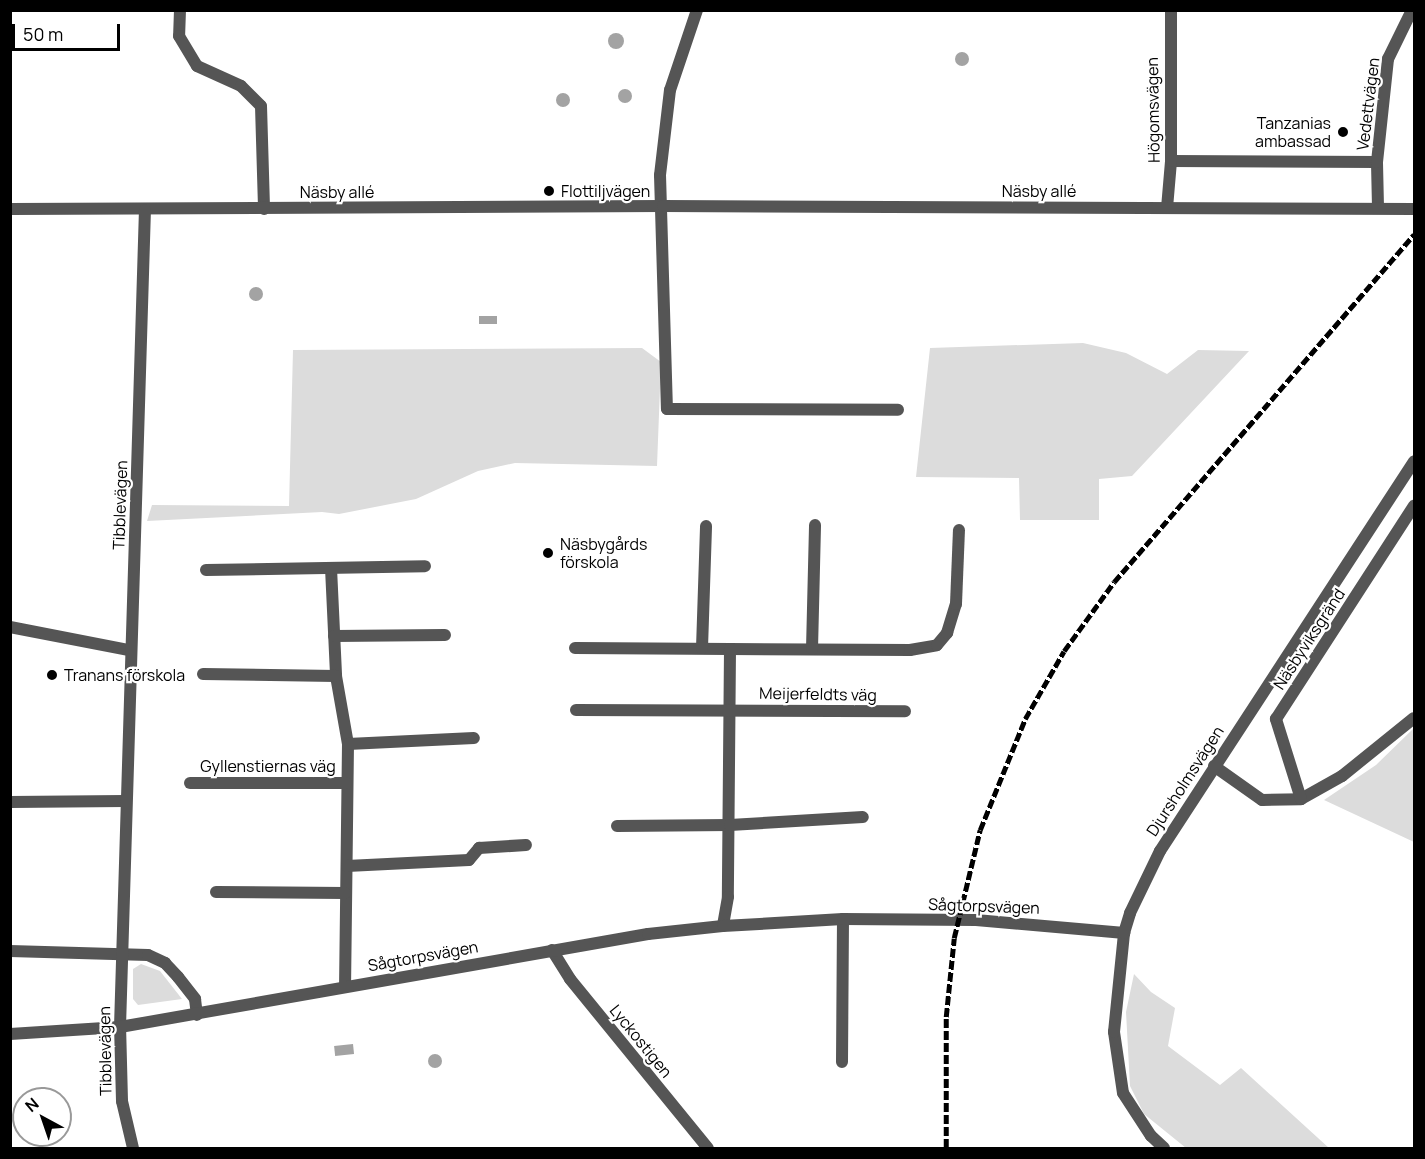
<!DOCTYPE html>
<meta charset="utf-8">
<style>
body{margin:0}
#map{position:relative;width:1425px;height:1159px;overflow:hidden;background:#fff;font-family:Manrope,sans-serif}
div>[style]{position:absolute}
[style*='--x']{left:calc(var(--x)*1px);top:calc(var(--y)*1px);width:calc(var(--w)*1px);rotate:calc(var(--a)*1deg)}
.green>*{inset:0;background:#dcdcdc}
.water>*{inset:0;background:#a3a3a3;transform-origin:0 0}
.round{border-radius:50%}
.minor>*{height:12px;margin:-6px;padding:0 6px;transform-origin:6px;border-radius:6px;background:#555}
.tertiary>*{height:12px;margin:-6px;padding:0 6px;transform-origin:6px;border-radius:6px;background:#555}
.rail>*{height:4.5px;margin-top:-2.25px;transform-origin:0;background:repeating-linear-gradient(90deg,#000 0 9px,transparent 0 12px)}
.dots>*{width:16px;height:16px;translate:-50% -50%;box-sizing:border-box;border:3px solid #fff;border-radius:50%}
span{translate:-50% -50%;white-space:nowrap;text-align:center;line-height:1.15;-webkit-text-stroke:4.5px #fff;paint-order:stroke}
.street-label{font-size:16px;color:#000}
.poi-label{font-size:16px;color:#000}
.right{translate:-100% -50%;text-align:right}
.left{translate:0 -50%;text-align:left}
.frame{position:absolute;inset:0;border:12px solid #000;pointer-events:none}
.north{position:absolute;left:12px;top:1087px;width:60px;height:60px;box-sizing:border-box;background:#fff;border:2px solid #999;border-radius:50%;rotate:320deg;font-size:16px;font-weight:700;line-height:24px;text-align:center;color:#000}
.north::after{content:'';display:block;margin:auto;width:21px;height:27px;background:#000;clip-path:polygon(50% 0,100% 100%,50% 72%,0 100%)}
.scale{position:absolute;left:12px;top:24px;width:108px;height:27px;box-sizing:border-box;border:3px solid #000;border-top:0;padding-left:8px;font-size:18px;line-height:21px;white-space:nowrap;color:#000;-webkit-text-stroke:4px #fff;paint-order:stroke}
</style>
<div id="map">
<div class="green">
<i style="clip-path:polygon(1083px 343px,1126px 353px,1167px 374px,1198px 350px,1249px 351px,1132px 476px,1099px 479px,1099px 520px,1020px 520px,1019px 478px,916px 477px,930px 348px)"></i>
<i style="clip-path:polygon(642px 348px,661px 362px,657px 466px,515px 463px,478px 471px,416px 499px,339px 514px,322px 512px,147px 521px,152px 505px,289px 506px,293px 350px)"></i>
<i style="clip-path:polygon(1414px 728px,1414px 842px,1324px 800px,1376px 765px)"></i>
<i style="clip-path:polygon(141px 964px,160px 971px,182px 999px,138px 1005px,133px 999px,133px 969px)"></i>
<i style="clip-path:polygon(1134px 974px,1151px 992px,1175px 1008px,1168px 1046px,1220px 1085px,1241px 1068px,1329px 1148px,1186px 1148px,1144px 1114px,1130px 1086px,1126px 1012px)"></i>
</div>
<div class="water">
<i class="round" style="left:608px;top:33px;width:16px;height:16px"></i>
<i class="round" style="left:955px;top:52px;width:14px;height:14px"></i>
<i class="round" style="left:618px;top:89px;width:14px;height:14px"></i>
<i class="round" style="left:556px;top:93px;width:14px;height:14px"></i>
<i class="round" style="left:249px;top:287px;width:14px;height:14px"></i>
<i style="left:479px;top:316px;width:18px;height:8px"></i>
<i style="left:353px;top:1044px;width:10px;height:19px;rotate:84deg"></i>
<i class="round" style="left:428px;top:1054px;width:14px;height:14px"></i>
</div>
<div class="minor">
<i style="--x:180;--y:10;--w:26;--a:92"></i>
<i style="--x:179;--y:36;--w:35;--a:59"></i>
<i style="--x:197;--y:66;--w:48;--a:24.4"></i>
<i style="--x:241;--y:86;--w:28;--a:45"></i>
<i style="--x:261;--y:106;--w:103;--a:88.3"></i>
<i style="--x:697;--y:10;--w:84;--a:108.6"></i>
<i style="--x:670;--y:90;--w:86;--a:96.7"></i>
<i style="--x:660;--y:175;--w:234;--a:88.3"></i>
<i style="--x:667;--y:409;--w:231;--a:0.2"></i>
<i style="--x:1171;--y:161;--w:206;--a:0.3"></i>
<i style="--x:1378;--y:207;--w:45;--a:-91.3"></i>
<i style="--x:1377;--y:162;--w:104;--a:-83.9"></i>
<i style="--x:1388;--y:59;--w:55;--a:-63.9"></i>
<i style="--x:1167;--y:208;--w:47;--a:-85.1"></i>
<i style="--x:1171;--y:161;--w:151;--a:-90"></i>
<i style="--x:10;--y:209;--w:653;--a:-0.26"></i>
<i style="--x:663;--y:206;--w:751;--a:0.23"></i>
<i style="--x:331;--y:568;--w:108;--a:87.3"></i>
<i style="--x:336;--y:676;--w:69;--a:80"></i>
<i style="--x:348;--y:744;--w:243;--a:90.7"></i>
<i style="--x:206;--y:570;--w:219;--a:-1"></i>
<i style="--x:10;--y:627;--w:120;--a:11"></i>
<i style="--x:334;--y:636;--w:111;--a:-0.5"></i>
<i style="--x:575;--y:648;--w:155;--a:0.4"></i>
<i style="--x:730;--y:649;--w:248;--a:90.5"></i>
<i style="--x:728;--y:897;--w:29;--a:100"></i>
<i style="--x:702;--y:648;--w:122;--a:-88.1"></i>
<i style="--x:730;--y:649;--w:180;--a:0.3"></i>
<i style="--x:910;--y:650;--w:27;--a:-10"></i>
<i style="--x:937;--y:645;--w:16;--a:-50"></i>
<i style="--x:947;--y:633;--w:30;--a:-73"></i>
<i style="--x:956;--y:604;--w:74;--a:-87.7"></i>
<i style="--x:812;--y:649;--w:124;--a:-88.6"></i>
<i style="--x:203;--y:674;--w:133;--a:0.9"></i>
<i style="--x:576;--y:710;--w:329;--a:0.2"></i>
<i style="--x:348;--y:744;--w:126;--a:-2.7"></i>
<i style="--x:1214;--y:766;--w:59;--a:35.3"></i>
<i style="--x:1262;--y:800;--w:39;--a:-1"></i>
<i style="--x:1301;--y:799;--w:47;--a:-29.3"></i>
<i style="--x:1342;--y:776;--w:92;--a:-38.9"></i>
<i style="--x:190;--y:783;--w:156;--a:0"></i>
<i style="--x:1301;--y:799;--w:84;--a:-107.4"></i>
<i style="--x:1276;--y:719;--w:254;--a:-57.1"></i>
<i style="--x:10;--y:802;--w:115;--a:-0.5"></i>
<i style="--x:617;--y:826;--w:113;--a:-0.5"></i>
<i style="--x:730;--y:825;--w:133;--a:-3.4"></i>
<i style="--x:347;--y:866;--w:122;--a:-2.8"></i>
<i style="--x:469;--y:860;--w:16;--a:-50"></i>
<i style="--x:479;--y:848;--w:47;--a:-3.7"></i>
<i style="--x:216;--y:892;--w:129;--a:0.4"></i>
<i style="--x:552;--y:950;--w:34;--a:58"></i>
<i style="--x:570;--y:979;--w:218;--a:50.8"></i>
<i style="--x:10;--y:951;--w:138;--a:1.7"></i>
<i style="--x:148;--y:955;--w:19;--a:25"></i>
<i style="--x:165;--y:963;--w:19;--a:47"></i>
<i style="--x:178;--y:977;--w:28;--a:52"></i>
<i style="--x:195;--y:999;--w:16;--a:83"></i>
<i style="--x:842;--y:1062;--w:143;--a:-89.6"></i>
<i style="--x:133;--y:1148;--w:48;--a:-103.2"></i>
<i style="--x:122;--y:1101;--w:74;--a:-91.5"></i>
<i style="--x:120;--y:1027;--w:817;--a:-88.25"></i>
</div>
<div class="tertiary">
<i style="--x:10;--y:1034;--w:110;--a:-3.6"></i>
<i style="--x:120;--y:1027;--w:536;--a:-9.99"></i>
<i style="--x:648;--y:934;--w:75;--a:-6.1"></i>
<i style="--x:723;--y:926;--w:120;--a:-3.3"></i>
<i style="--x:843;--y:919;--w:133;--a:0.4"></i>
<i style="--x:976;--y:920;--w:149;--a:5"></i>
<i style="--x:1164;--y:1148;--w:18;--a:-137"></i>
<i style="--x:1151;--y:1136;--w:51;--a:-123.1"></i>
<i style="--x:1123;--y:1093;--w:62;--a:-98.4"></i>
<i style="--x:1114;--y:1032;--w:100;--a:-84.2"></i>
<i style="--x:1124;--y:933;--w:21;--a:-73"></i>
<i style="--x:1130;--y:913;--w:69;--a:-64.2"></i>
<i style="--x:1160;--y:851;--w:465;--a:-56.9"></i>
</div>
<div class="rail">
<i style="--x:946;--y:1148;--w:131;--a:-90"></i>
<i style="--x:946;--y:1017;--w:79;--a:-84.2"></i>
<i style="--x:954;--y:938;--w:111;--a:-76.5"></i>
<i style="--x:980;--y:830;--w:120;--a:-67.9"></i>
<i style="--x:1025;--y:719;--w:78;--a:-60.2"></i>
<i style="--x:1064;--y:651;--w:85;--a:-54.1"></i>
<i style="--x:1114;--y:582;--w:459;--a:-49.2"></i>
</div>
<div class="dots">
<i style="left:1343px;top:132px;background:#000"></i>
<i style="left:549px;top:191px;background:#000"></i>
<i style="left:548px;top:553px;background:#000"></i>
<i style="left:52px;top:675px;background:#000"></i>
</div>
<div class="street-label">
<span style="left:1368px;top:104px;rotate:-83deg">Vedettvägen</span>
<span style="left:1153px;top:110px;rotate:-91deg">Högomsvägen</span>
<span style="left:1039px;top:191px">Näsby allé</span>
<span style="left:337px;top:192px">Näsby allé</span>
<span style="left:120px;top:505px;rotate:-88deg">Tibblevägen</span>
<span style="left:1309px;top:639px;rotate:-57deg">Näsbyviksgränd</span>
<span style="left:818px;top:694px;rotate:1deg">Meijerfeldts väg</span>
<span style="left:268px;top:766px">Gyllenstiernas väg</span>
<span style="left:1185px;top:781px;rotate:-57deg">Djursholmsvägen</span>
<span style="left:984px;top:906px;rotate:2deg">Sågtorpsvägen</span>
<span style="left:423px;top:956px;rotate:-10deg">Sågtorpsvägen</span>
<span style="left:641px;top:1041px;rotate:51deg">Lyckostigen</span>
<span style="left:105px;top:1051px;rotate:-91deg">Tibblevägen</span>
</div>
<div class="poi-label">
<span class="right" style="left:1331px;top:132px">Tanzanias<br>ambassad</span>
<span class="left" style="left:561px;top:191px">Flottiljvägen</span>
<span class="left" style="left:560px;top:553px">Näsbygårds<br>förskola</span>
<span class="left" style="left:64px;top:675px">Tranans förskola</span>
</div>
<div class="frame"></div>
<div class="north">N</div>
<div class="scale">50 m</div>
</div>
